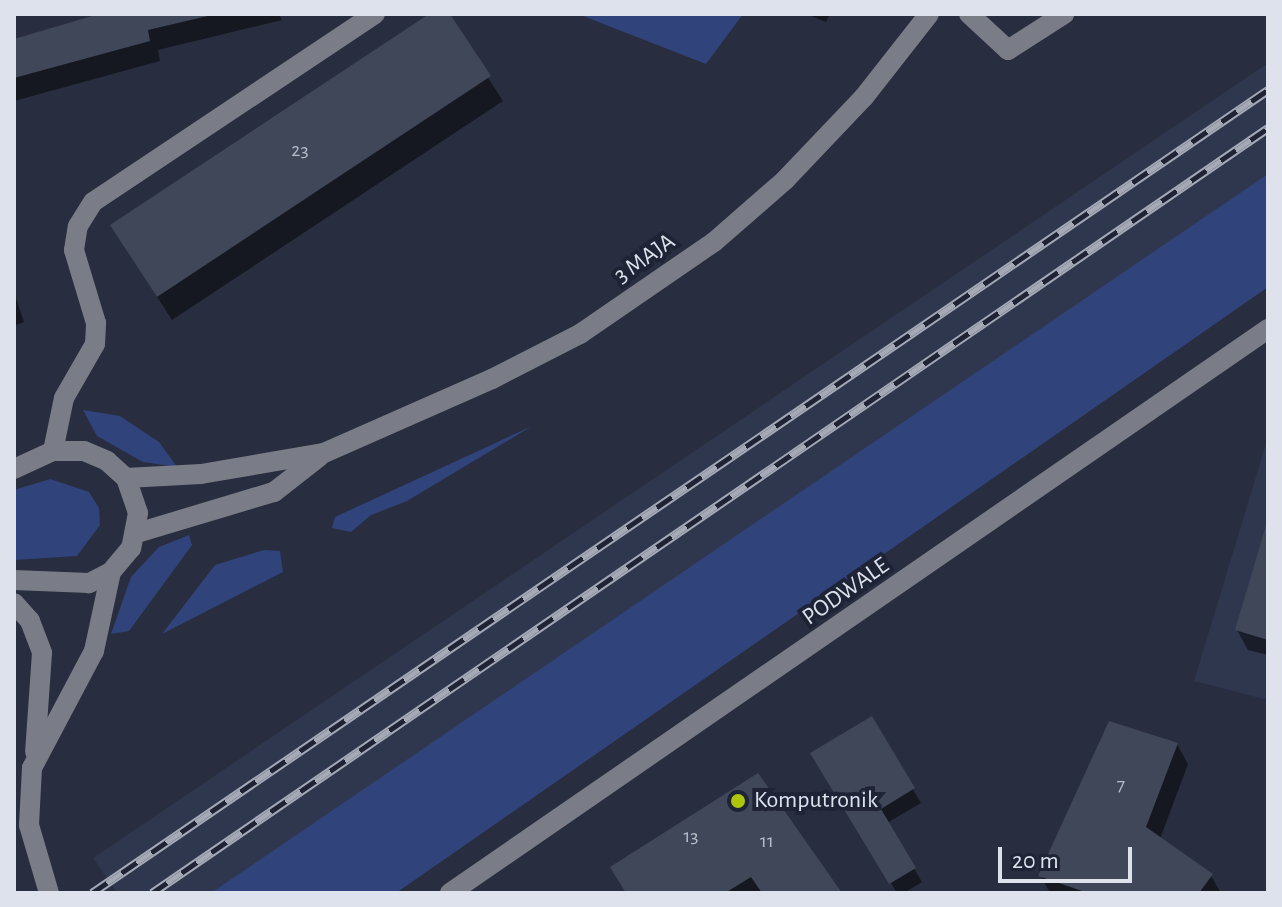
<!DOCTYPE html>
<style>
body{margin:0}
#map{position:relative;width:1282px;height:907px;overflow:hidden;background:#282e3f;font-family:"Alegreya Sans",sans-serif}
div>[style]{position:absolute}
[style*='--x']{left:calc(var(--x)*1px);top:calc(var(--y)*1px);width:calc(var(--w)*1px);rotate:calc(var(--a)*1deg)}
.built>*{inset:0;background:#2f374e}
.green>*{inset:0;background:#30437b}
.shadow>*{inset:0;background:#0007}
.building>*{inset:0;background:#404759}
.minor>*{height:20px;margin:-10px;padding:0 10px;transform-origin:10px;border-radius:10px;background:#7a7d87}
.rail>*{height:9px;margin-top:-4.5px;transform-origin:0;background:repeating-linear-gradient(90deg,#1e2435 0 18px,#a4a9b6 0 36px);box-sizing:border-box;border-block:2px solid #a4a9b6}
.dots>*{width:22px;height:22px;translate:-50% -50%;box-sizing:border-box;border:4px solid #1e2435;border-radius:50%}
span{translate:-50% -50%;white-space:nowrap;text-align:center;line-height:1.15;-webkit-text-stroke:8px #1e2435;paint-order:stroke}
.number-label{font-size:20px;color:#b6bbc8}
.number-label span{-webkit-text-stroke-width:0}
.street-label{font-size:24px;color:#dde2ed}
.poi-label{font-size:24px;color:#dde2ed}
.left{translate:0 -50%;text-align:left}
.frame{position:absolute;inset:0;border:16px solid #dde2ed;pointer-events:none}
.scale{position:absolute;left:998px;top:847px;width:134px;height:36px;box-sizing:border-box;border:4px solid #dde2ed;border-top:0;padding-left:10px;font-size:24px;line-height:28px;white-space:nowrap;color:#dde2ed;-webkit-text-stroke:6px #1e2435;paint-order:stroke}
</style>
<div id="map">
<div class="built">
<i style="clip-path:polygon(1268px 63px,1268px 287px,396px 893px,117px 893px,93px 858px)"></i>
<i style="clip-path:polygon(1268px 437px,1268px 700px,1194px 681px)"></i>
</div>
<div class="green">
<i style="clip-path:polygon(578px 14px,743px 14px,706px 64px)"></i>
<i style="clip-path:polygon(1268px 174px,1268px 287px,396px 893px,211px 893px)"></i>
<i style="clip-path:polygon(83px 410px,120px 416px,159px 442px,177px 467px,143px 462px,97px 436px)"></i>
<i style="clip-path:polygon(532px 426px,407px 501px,371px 515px,351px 532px,332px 528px,335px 517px)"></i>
<i style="clip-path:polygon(50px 479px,89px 492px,99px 508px,100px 525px,77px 556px,14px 560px,14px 490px)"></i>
<i style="clip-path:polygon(189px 535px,192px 545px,129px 631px,111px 634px,131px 577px,159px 547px)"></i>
<i style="clip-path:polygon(264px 550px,280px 551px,283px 572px,162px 634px,215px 565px)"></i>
</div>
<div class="shadow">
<i style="clip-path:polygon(105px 14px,279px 14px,282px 20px,158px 50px,160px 61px,14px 101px,14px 41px)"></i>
<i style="clip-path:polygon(433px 14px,447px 14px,503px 101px,172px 320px,126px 249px)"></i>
<i style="clip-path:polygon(806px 14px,830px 14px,826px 22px)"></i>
<i style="clip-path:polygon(14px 292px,24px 322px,14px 326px)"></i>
<i style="clip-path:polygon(1268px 527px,1268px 655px,1248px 650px,1237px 630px)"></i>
<i style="clip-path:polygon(871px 719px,921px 803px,887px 823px,922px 882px,904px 893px,897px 893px,813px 753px)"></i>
<i style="clip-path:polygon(1177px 744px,1188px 764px,1160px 839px,1211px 876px,1221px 893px,1050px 893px,1041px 876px)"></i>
<i style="clip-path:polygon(757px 776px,839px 893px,627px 893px)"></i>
</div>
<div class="building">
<i style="clip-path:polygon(99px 14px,211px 14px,212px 15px,148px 30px,150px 41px,14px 78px,14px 39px)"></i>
<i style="clip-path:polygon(429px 14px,450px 14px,491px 76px,157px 297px,110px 225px)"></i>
<i style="clip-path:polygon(1267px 522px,1268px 523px,1268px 640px,1235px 630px)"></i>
<i style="clip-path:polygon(872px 716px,915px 788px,881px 809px,916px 868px,889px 884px,810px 753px)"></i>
<i style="clip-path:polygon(1109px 721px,1178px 743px,1146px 827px,1213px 874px,1199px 893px,1088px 893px,1038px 876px)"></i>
<i style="clip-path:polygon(758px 773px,842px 893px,762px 893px,751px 877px,725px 893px,626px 893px,610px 867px)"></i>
</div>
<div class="minor">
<i style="--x:969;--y:14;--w:53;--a:42.7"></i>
<i style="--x:1008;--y:50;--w:67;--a:-32.7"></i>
<i style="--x:53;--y:451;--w:54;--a:-78.3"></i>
<i style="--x:64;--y:398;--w:62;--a:-60.1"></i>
<i style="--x:95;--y:344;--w:21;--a:-87"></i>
<i style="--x:96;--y:323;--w:76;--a:-106.8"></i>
<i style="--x:74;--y:250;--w:24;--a:-81"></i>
<i style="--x:78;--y:226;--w:28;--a:-58"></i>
<i style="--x:93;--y:202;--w:339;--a:-33.7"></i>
<i style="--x:14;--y:469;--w:43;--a:-24.8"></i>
<i style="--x:53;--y:451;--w:31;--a:0"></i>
<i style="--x:84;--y:451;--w:25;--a:23"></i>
<i style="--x:107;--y:461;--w:25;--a:42"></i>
<i style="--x:126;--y:478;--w:37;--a:71"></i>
<i style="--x:138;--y:513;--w:36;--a:101"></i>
<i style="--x:131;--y:548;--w:31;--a:130"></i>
<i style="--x:111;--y:572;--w:25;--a:153"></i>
<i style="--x:89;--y:583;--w:75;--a:-177.7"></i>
<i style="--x:126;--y:478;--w:75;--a:-3.1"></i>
<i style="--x:201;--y:474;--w:125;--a:-9.7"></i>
<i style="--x:324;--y:453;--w:184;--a:-23.8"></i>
<i style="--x:492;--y:379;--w:99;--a:-27.1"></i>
<i style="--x:580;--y:334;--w:163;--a:-34.5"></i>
<i style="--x:714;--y:242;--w:94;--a:-41.1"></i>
<i style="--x:785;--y:180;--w:115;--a:-46.4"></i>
<i style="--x:864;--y:97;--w:105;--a:-51.9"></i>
<i style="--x:137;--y:533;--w:143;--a:-16.7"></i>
<i style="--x:274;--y:492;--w:58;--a:-38"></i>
<i style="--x:14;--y:603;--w:24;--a:48"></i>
<i style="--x:30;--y:621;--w:34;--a:69"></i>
<i style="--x:42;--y:653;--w:99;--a:94"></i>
<i style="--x:49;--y:893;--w:71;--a:-106.4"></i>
<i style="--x:29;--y:825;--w:57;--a:-87"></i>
<i style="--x:32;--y:768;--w:132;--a:-62.1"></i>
<i style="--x:94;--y:651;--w:81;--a:-77.9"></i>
<i style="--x:450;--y:893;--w:994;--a:-34.59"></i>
</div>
<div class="rail">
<i style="--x:92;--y:893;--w:1424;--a:-34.33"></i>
<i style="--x:152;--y:893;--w:1353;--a:-34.43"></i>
</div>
<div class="dots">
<i style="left:738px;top:801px;background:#aec60a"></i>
</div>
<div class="number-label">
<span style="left:300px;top:150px">23</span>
<span style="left:1121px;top:785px">7</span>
<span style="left:691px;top:836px">13</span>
<span style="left:767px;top:841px">11</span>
</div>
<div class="street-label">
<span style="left:645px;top:259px;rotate:-35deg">3 MAJA</span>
<span style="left:846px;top:592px;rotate:-35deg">PODWALE</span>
</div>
<div class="poi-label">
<span class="left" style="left:754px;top:801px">Komputronik</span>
</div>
<div class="frame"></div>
<div class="scale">20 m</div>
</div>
